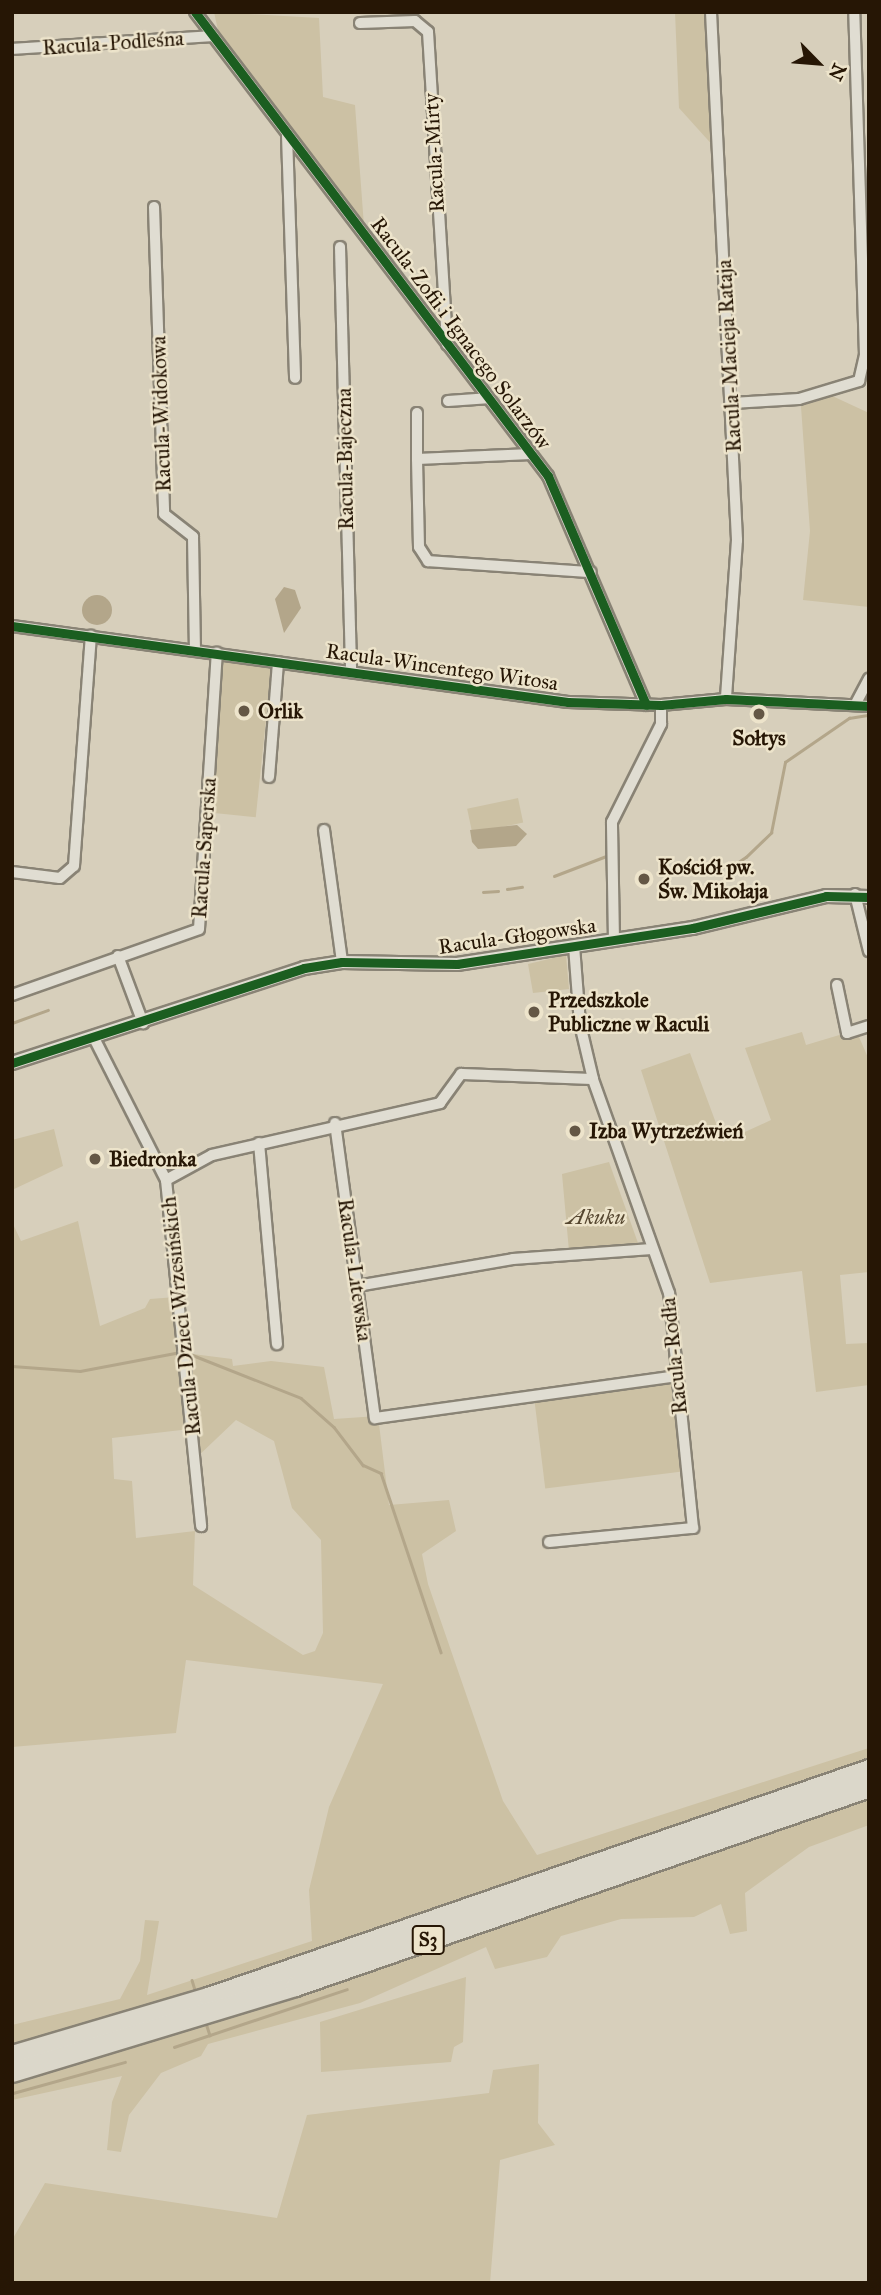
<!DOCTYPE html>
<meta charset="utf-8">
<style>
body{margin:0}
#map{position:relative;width:881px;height:2295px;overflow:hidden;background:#d7cfbb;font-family:"IM FELL Great Primer",serif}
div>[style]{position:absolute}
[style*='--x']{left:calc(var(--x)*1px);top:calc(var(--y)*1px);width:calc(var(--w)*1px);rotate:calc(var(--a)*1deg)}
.green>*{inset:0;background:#ccc1a4;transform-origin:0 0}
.water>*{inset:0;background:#b3a68a}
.round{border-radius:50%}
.stream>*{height:2.5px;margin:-1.25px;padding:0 1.25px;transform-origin:1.25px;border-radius:1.25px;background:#b3a68a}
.roads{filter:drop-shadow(2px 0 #898375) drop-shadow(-2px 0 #898375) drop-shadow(0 2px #898375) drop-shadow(0 -2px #898375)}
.minor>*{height:10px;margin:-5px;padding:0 5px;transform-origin:5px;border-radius:5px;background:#e0ddd2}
.tertiary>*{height:12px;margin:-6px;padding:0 6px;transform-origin:6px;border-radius:6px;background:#e0ddd2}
.motorway>*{height:19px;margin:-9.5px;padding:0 9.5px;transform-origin:9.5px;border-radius:9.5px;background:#dbd7ca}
.cycleway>*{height:9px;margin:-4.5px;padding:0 4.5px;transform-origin:4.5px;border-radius:4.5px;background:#1b5e20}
.dots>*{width:19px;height:19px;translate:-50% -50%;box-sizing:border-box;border:4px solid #ede4cb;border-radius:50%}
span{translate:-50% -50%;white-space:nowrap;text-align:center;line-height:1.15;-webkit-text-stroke:5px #ede4cb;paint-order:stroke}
.shield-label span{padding:2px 5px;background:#ede4cb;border:2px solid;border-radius:5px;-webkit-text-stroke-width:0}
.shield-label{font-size:19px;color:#261605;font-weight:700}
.street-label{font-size:21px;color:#261605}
.poi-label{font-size:21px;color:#261605;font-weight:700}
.left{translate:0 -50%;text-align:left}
.park-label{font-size:21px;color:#55462f;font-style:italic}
.frame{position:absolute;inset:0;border:14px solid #261605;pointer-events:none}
.north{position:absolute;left:783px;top:28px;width:70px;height:70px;-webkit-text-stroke:5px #ede4cb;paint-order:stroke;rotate:115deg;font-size:19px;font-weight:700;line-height:28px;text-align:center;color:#261605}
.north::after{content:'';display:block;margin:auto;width:24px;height:32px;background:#261605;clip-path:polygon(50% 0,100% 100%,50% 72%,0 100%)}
</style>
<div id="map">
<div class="green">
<i style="clip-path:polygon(214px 12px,319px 18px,323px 97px,355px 105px,364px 226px,219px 35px)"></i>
<i style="clip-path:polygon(675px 12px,708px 12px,716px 149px,679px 108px)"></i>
<i style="clip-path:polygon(800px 393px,828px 394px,869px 413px,869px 607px,803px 600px,810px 531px)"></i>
<i style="left:223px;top:660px;width:49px;height:153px;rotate:6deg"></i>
<i style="left:518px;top:798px;width:25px;height:52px;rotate:78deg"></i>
<i style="clip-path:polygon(566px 955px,569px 989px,533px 993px,528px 964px)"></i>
<i style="clip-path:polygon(856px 1030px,869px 1060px,869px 1272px,840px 1275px,846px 1344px,869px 1343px,869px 1385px,816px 1392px,802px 1271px,710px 1283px,641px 1070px,690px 1053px,723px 1142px,771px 1120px,745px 1048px,802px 1032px,806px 1045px)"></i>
<i style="clip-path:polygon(54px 1129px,63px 1166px,12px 1190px,12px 1140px)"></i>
<i style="clip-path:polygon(609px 1162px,638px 1243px,569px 1251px,562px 1174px)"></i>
<i style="clip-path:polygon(evenodd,78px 1221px,100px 1326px,145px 1308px,150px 1299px,176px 1297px,185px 1353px,232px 1359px,233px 1366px,271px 1361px,324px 1367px,334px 1419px,378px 1416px,389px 1505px,449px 1500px,456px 1531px,422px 1554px,428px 1584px,503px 1801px,537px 1855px,869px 1748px,869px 1825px,809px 1847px,745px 1893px,747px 1931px,730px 1934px,721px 1904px,694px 1917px,621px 1919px,561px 1936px,547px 1957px,495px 1969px,486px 1947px,360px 2003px,208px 2044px,201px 2056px,161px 2073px,129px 2115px,121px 2152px,107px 2150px,112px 2102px,122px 2076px,12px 2100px,12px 2025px,120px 1999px,140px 1961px,145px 1920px,159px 1921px,147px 1995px,312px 1941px,309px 1890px,329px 1807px,383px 1684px,186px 1660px,176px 1733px,12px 1747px,12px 1222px,21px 1241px,78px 1221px,236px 1420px,274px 1441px,292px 1508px,321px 1540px,323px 1633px,315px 1651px,303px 1655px,193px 1585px,195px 1531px,136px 1538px,132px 1481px,114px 1479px,112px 1438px,190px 1429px,195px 1459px,236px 1420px)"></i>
<i style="left:673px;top:1380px;width:92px;height:140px;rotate:83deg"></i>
<i style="clip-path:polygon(466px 1977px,463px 2042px,454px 2047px,451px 2062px,321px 2072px,320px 2022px)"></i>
<i style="clip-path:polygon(539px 2064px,538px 2123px,555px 2145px,500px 2160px,490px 2283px,12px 2283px,12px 2240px,45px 2183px,277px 2218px,307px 2115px,489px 2093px,493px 2070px)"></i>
</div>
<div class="water">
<i style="clip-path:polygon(284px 587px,295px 590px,301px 608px,284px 633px,275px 599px)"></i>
<i class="round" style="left:82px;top:595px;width:30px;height:30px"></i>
<i style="clip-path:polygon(517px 825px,527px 834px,516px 846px,478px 849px,472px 842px,470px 830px)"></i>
</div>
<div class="stream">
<i style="--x:679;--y:873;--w:56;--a:-8.3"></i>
<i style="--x:734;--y:865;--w:14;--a:-34"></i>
<i style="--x:746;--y:857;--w:35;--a:-44"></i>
<i style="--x:771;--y:833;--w:72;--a:-78.8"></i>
<i style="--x:785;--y:762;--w:78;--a:-34.5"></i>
<i style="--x:849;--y:718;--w:20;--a:-9"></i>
<i style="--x:554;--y:876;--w:59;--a:-20.9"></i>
<i style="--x:507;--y:889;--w:15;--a:-8"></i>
<i style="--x:483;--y:892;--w:15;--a:-4"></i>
<i style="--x:12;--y:1023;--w:38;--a:-20"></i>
<i style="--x:190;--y:1354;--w:119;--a:21.6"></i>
<i style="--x:301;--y:1398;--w:44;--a:41.3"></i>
<i style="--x:334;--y:1427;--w:48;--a:52.7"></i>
<i style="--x:363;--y:1465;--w:20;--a:24"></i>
<i style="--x:381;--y:1473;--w:189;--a:71.5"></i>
<i style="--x:12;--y:1366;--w:68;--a:4.2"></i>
<i style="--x:80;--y:1371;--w:103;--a:-10.7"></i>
<i style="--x:192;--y:1980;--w:14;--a:73"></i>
<i style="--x:205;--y:2020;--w:16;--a:72"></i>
<i style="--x:174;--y:2047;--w:182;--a:-18.5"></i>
<i style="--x:13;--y:2093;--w:116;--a:-15.5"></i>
</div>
<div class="roads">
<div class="minor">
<i style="--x:195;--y:12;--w:583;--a:52.74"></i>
<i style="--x:548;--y:476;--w:249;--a:66.8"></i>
<i style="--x:711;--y:12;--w:529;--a:87.18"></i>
<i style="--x:737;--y:540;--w:159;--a:94"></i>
<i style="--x:360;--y:23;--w:55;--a:-2.1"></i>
<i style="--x:415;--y:21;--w:17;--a:40"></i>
<i style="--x:428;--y:32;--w:313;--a:86.5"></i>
<i style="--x:12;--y:49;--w:201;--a:-3.7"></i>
<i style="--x:287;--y:135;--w:243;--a:88.1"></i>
<i style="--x:154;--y:207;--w:307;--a:88.1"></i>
<i style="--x:164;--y:514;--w:37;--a:38"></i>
<i style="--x:193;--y:537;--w:113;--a:89"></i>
<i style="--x:340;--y:247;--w:424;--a:88.5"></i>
<i style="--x:448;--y:401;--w:39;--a:-4"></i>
<i style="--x:732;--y:403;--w:67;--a:-3.4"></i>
<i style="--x:799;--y:399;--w:63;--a:-16.7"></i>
<i style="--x:859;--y:381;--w:27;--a:-77"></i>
<i style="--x:865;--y:355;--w:343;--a:-91.8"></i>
<i style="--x:417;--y:413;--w:46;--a:90"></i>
<i style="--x:531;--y:454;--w:114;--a:177.5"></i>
<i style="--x:417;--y:459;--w:88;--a:88.7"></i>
<i style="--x:419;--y:547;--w:17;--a:57"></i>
<i style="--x:428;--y:561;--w:163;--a:3.9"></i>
<i style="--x:12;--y:626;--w:561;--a:7.78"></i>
<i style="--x:568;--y:702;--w:93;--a:1.8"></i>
<i style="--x:661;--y:705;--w:65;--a:-5.3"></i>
<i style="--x:726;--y:699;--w:143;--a:2.8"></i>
<i style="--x:855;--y:705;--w:30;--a:-62"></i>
<i style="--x:269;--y:777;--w:115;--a:-85.5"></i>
<i style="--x:324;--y:830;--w:133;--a:82.2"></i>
<i style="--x:12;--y:872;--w:48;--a:7.1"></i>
<i style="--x:60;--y:878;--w:18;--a:-41"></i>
<i style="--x:74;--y:866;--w:231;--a:-85.8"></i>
<i style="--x:855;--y:894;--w:59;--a:76.2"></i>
<i style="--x:614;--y:940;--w:118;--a:-91"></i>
<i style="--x:612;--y:822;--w:110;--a:-63.4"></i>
<i style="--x:661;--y:724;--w:19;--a:-90"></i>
<i style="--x:118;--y:956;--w:72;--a:69.5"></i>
<i style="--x:837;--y:985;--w:49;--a:78.2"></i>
<i style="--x:847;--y:1033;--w:23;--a:-18"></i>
<i style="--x:12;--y:995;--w:198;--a:-19.4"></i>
<i style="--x:199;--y:929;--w:277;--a:-86.3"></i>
<i style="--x:94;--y:1038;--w:159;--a:63.1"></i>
<i style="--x:166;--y:1180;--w:348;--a:84.2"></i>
<i style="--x:335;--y:1123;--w:298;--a:82.3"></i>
<i style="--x:375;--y:1418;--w:304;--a:-7.9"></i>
<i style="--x:259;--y:1143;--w:202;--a:84.9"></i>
<i style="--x:166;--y:1180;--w:52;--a:-28.5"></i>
<i style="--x:212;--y:1155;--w:234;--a:-12.8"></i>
<i style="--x:440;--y:1103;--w:36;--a:-54"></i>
<i style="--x:461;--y:1074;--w:132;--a:2.2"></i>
<i style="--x:357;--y:1286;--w:158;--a:-9.8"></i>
<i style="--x:513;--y:1259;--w:139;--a:-4.1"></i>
<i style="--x:549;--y:1542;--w:145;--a:-5.6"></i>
<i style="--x:693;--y:1528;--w:236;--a:-95.8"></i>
<i style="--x:669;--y:1293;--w:227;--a:-109.6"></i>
<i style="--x:593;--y:1079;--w:57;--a:-103.3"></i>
<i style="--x:580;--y:1024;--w:78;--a:-94.4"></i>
</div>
<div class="tertiary">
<i style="--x:12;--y:1063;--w:307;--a:-18"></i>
<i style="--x:304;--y:968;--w:38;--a:-9"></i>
<i style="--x:342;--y:962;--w:115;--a:1"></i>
<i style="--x:457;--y:964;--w:239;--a:-8.7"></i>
<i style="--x:693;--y:928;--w:137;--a:-13.5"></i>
<i style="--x:826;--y:896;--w:43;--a:1.3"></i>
</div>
<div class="motorway">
<i style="--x:12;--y:2055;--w:204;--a:-16.5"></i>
<i style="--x:208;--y:1997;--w:699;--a:-19.03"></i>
<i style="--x:12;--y:2072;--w:296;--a:-16.9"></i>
<i style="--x:295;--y:1986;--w:608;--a:-19.12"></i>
</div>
</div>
<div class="cycleway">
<i style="--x:195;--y:12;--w:583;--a:52.74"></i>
<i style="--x:548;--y:476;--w:249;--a:66.8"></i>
<i style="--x:12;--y:626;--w:561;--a:7.78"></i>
<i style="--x:568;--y:702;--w:93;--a:1.8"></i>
<i style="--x:661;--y:705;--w:65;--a:-5.3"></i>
<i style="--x:726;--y:699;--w:143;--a:2.8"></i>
<i style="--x:12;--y:1063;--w:307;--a:-18"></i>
<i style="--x:304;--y:968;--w:38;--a:-9"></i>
<i style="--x:342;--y:962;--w:115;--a:1"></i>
<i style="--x:457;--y:964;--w:239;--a:-8.7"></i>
<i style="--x:693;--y:928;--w:137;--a:-13.5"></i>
<i style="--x:826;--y:896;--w:43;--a:1.3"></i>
</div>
<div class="dots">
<i style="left:244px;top:711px;background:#645745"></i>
<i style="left:759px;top:714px;background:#645745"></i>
<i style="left:644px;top:879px;background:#645745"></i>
<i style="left:534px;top:1012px;background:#645745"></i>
<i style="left:575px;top:1131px;background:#645745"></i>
<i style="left:95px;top:1159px;background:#645745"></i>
</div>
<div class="shield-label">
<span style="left:428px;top:1940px">S3</span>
</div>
<div class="street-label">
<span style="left:113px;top:43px;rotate:-4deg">Racula-Podleśna</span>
<span style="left:434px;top:153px;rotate:-93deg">Racula-Mirty</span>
<span style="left:461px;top:333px;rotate:53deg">Racula-Zofii i Ignacego Solarzów</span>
<span style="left:729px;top:356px;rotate:-93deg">Racula-Macieja Rataja</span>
<span style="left:161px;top:414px;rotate:-92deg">Racula-Widokowa</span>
<span style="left:345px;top:459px;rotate:-91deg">Racula-Bajeczna</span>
<span style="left:442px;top:667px;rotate:8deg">Racula-Wincentego Witosa</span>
<span style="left:204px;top:848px;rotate:-86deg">Racula-Saperska</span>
<span style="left:517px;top:936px;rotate:-8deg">Racula-Głogowska</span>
<span style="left:355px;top:1270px;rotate:82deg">Racula-Litewska</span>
<span style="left:181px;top:1316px;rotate:-96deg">Racula-Dzieci Wrzesińskich</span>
<span style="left:674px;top:1356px;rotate:-96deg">Racula-Rodła</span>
</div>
<div class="poi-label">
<span class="left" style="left:258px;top:711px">Orlik</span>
<span style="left:759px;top:738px">Sołtys</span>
<span class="left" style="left:658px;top:879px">Kościół pw.<br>Św. Mikołaja</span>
<span class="left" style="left:548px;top:1012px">Przedszkole<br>Publiczne w Raculi</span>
<span class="left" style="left:589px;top:1131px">Izba Wytrzeźwień</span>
<span class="left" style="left:109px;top:1159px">Biedronka</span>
</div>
<div class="park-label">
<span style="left:596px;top:1217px">Akuku</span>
</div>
<div class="frame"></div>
<div class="north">N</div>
</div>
